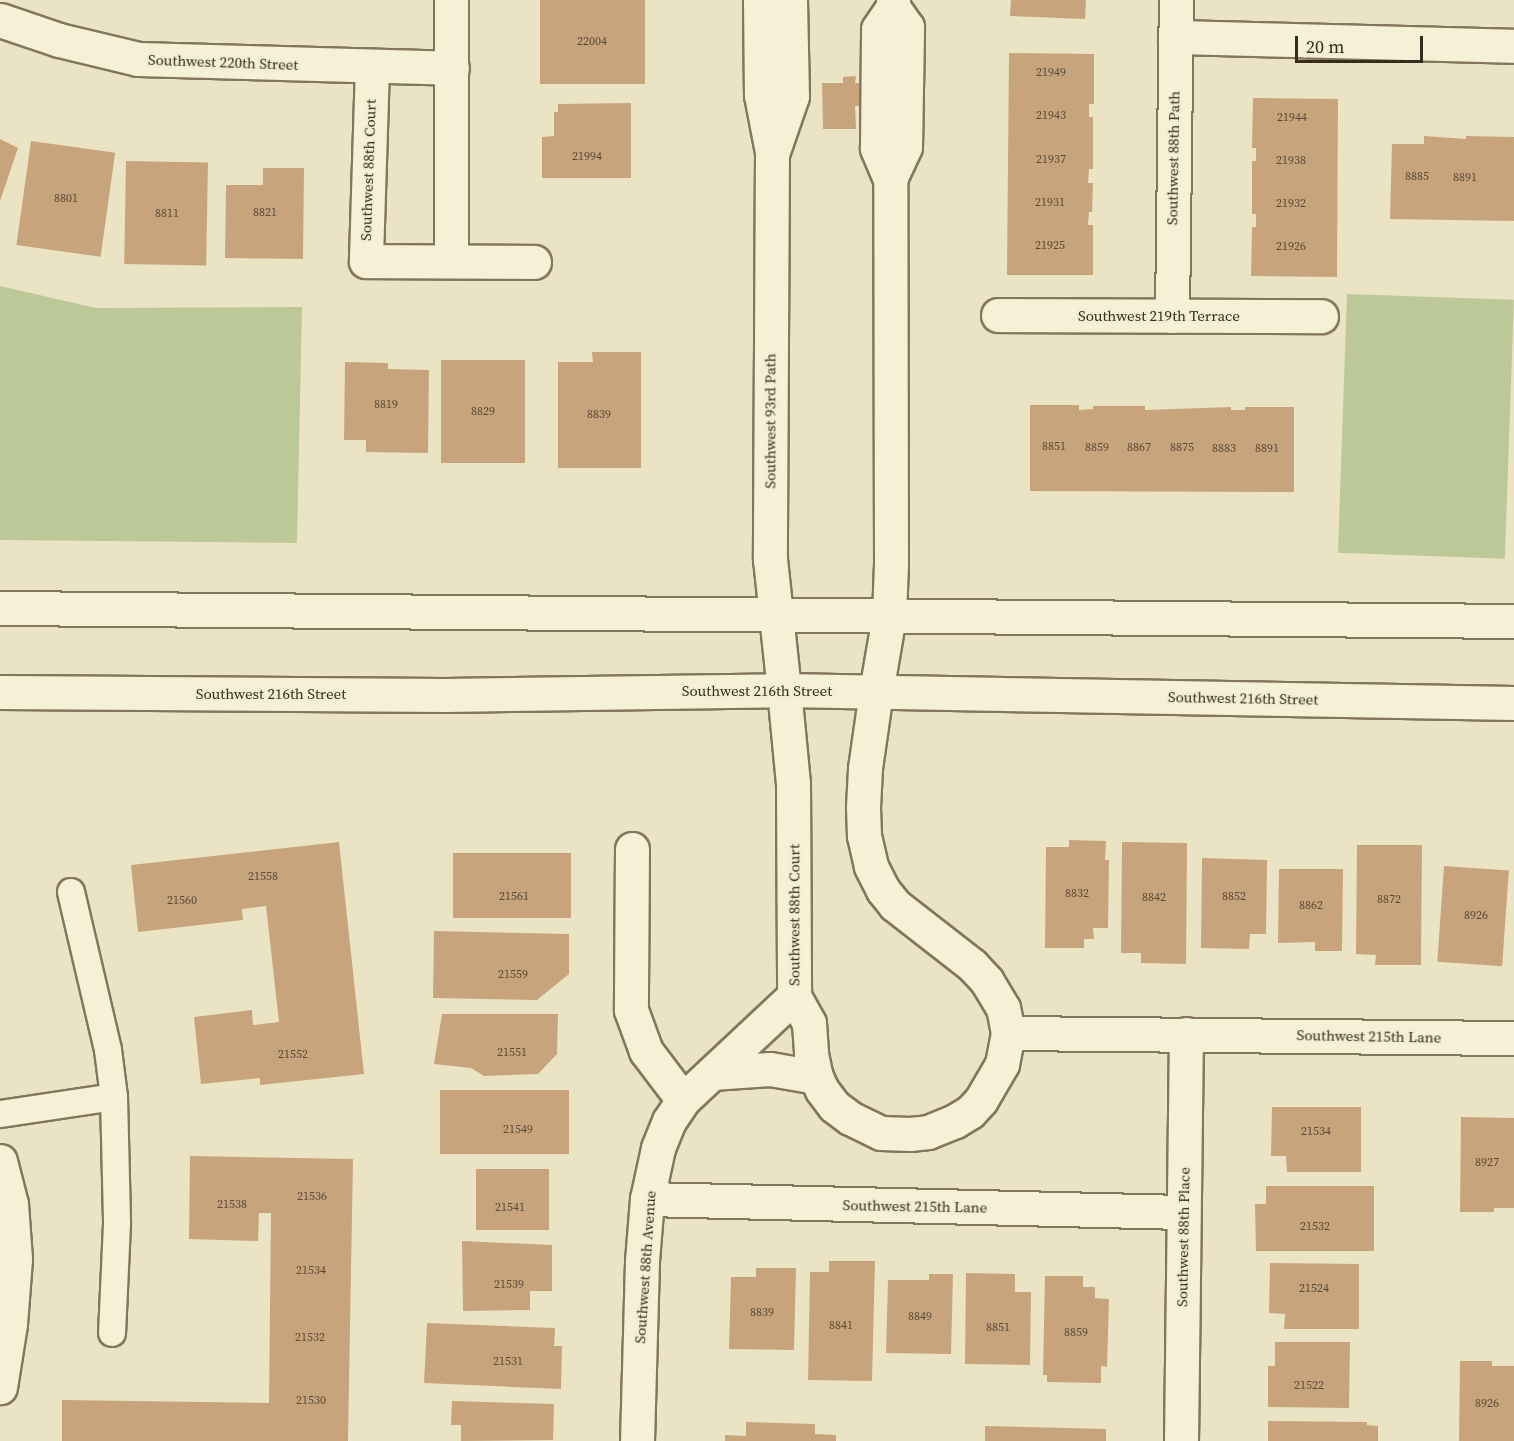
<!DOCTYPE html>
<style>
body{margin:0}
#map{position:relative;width:1514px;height:1441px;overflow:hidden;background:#ebe4c4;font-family:"Source Serif 4",serif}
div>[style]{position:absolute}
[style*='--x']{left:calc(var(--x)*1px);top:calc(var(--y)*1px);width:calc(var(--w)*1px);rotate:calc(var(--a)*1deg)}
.green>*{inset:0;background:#bdc899;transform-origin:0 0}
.building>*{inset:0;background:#c7a47c;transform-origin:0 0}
.roads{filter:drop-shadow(2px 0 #84765c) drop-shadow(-2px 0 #84765c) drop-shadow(0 2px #84765c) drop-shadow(0 -2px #84765c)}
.lane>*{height:26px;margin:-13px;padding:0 13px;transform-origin:13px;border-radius:13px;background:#f6f0d7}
.street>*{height:33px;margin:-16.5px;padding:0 16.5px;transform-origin:16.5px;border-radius:16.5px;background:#f6f0d7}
.secondary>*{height:33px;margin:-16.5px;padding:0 16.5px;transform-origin:16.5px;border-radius:16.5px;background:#f6f0d7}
span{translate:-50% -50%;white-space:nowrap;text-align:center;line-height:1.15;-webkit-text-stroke:4.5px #f3edd3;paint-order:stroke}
.number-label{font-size:12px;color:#5a4a36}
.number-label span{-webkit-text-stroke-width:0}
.street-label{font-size:15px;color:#352c1f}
.scale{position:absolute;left:1295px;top:36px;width:128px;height:27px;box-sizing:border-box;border:3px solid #352c1f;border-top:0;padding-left:8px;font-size:18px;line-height:21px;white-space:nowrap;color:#352c1f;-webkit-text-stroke:4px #f3edd3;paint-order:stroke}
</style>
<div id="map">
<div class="green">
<i style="clip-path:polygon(0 286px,96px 308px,302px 307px,297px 543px,0 540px)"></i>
<i style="left:1347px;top:294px;width:167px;height:259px;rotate:2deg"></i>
</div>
<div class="building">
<i style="left:540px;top:0;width:105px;height:84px"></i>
<i style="clip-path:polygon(1011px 0,1086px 0,1085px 19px,1010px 16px)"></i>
<i style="clip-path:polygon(1009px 53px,1094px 54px,1094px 104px,1089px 104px,1089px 117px,1093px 117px,1093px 169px,1089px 169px,1088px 183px,1093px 183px,1092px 212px,1089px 212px,1088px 225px,1093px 225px,1093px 275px,1007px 275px)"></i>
<i style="clip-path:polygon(856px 76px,855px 83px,859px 83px,860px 106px,855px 106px,856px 129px,823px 129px,822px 83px,843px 83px,843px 77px)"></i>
<i style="clip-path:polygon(1253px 98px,1338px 99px,1337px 277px,1251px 276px,1252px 227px,1256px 227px,1256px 214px,1252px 214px,1252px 161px,1256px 161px,1256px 148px,1252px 148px)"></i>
<i style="clip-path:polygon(631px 103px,631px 178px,542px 178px,542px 137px,554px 136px,554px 112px,558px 112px,558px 104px)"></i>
<i style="clip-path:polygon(1424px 136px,1466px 139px,1466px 136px,1514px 137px,1514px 221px,1390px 219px,1392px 144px,1424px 144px)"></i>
<i style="clip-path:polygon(0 139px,18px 148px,0 201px)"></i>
<i style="left:31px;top:141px;width:85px;height:105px;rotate:8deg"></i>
<i style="left:126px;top:161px;width:82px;height:103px;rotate:1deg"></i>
<i style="clip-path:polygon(263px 168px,304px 168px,303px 259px,225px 258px,226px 185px,263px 185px)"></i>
<i style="clip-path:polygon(592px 352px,641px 352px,641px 468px,558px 468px,558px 362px,593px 362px)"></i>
<i style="left:441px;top:360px;width:84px;height:103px"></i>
<i style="clip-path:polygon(345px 362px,388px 363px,388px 369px,429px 370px,428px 453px,366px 452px,366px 440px,344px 440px)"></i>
<i style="clip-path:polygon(1030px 405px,1079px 405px,1079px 410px,1093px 409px,1093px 406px,1145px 406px,1145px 410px,1231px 407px,1231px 410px,1245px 410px,1245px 407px,1294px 407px,1294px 492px,1030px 491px)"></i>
<i style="clip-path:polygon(1069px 840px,1106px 841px,1105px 860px,1109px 860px,1108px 928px,1093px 928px,1094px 939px,1084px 939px,1084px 948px,1045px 948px,1046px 847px,1069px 847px)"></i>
<i style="clip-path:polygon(339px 842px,364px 1074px,260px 1085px,260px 1078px,201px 1084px,194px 1017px,252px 1010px,253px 1025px,279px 1022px,266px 906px,242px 909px,243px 920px,138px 932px,131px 865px)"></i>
<i style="clip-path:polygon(1122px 842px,1187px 843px,1186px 964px,1141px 963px,1141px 953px,1121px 953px)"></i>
<i style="clip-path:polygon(1357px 845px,1422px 845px,1421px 965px,1375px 965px,1376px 955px,1356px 954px)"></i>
<i style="left:453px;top:853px;width:118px;height:65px"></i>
<i style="clip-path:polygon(1202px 858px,1267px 860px,1266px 934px,1250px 934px,1249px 949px,1201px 948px)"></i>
<i style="left:1444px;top:866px;width:65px;height:96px;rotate:4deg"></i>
<i style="clip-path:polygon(1279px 869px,1343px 869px,1342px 951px,1315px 951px,1315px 942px,1278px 943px)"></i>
<i style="clip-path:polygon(434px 931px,569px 934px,569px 974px,537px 1000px,433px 998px)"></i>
<i style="clip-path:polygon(442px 1014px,558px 1014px,557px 1054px,538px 1074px,484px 1076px,471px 1068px,434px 1064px)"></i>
<i style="left:440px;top:1090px;width:129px;height:64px"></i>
<i style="clip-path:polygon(1272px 1107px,1361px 1107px,1361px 1172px,1287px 1172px,1286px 1156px,1271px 1156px)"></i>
<i style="clip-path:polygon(1461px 1117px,1514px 1118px,1514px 1208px,1494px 1208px,1494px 1212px,1460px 1212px)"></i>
<i style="clip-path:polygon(190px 1156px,353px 1159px,348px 1441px,62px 1441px,62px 1400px,269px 1403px,271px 1213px,259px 1213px,258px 1241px,189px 1239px)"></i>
<i style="left:476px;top:1169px;width:73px;height:61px"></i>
<i style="clip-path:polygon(1266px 1186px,1374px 1186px,1374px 1251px,1256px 1251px,1255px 1204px,1266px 1204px)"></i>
<i style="clip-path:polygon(462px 1241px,552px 1245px,552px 1291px,530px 1291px,530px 1310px,463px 1311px)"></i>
<i style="clip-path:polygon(829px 1261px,875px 1261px,872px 1381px,808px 1380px,810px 1272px,829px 1272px)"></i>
<i style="clip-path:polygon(1270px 1263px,1359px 1264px,1359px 1329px,1284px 1329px,1285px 1314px,1269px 1313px)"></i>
<i style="clip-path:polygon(756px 1268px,796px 1268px,794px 1350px,729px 1349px,731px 1277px,756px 1277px)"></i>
<i style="clip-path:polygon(966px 1273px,1015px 1274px,1015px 1292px,1031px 1292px,1030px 1365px,965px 1364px)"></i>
<i style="clip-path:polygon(929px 1274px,953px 1274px,951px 1354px,886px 1353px,888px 1280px,929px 1280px)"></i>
<i style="clip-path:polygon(1045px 1276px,1083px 1276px,1083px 1287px,1095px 1287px,1095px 1298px,1109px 1299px,1107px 1367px,1101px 1366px,1101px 1383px,1047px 1382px,1047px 1375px,1043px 1375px)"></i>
<i style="clip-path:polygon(427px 1323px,555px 1328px,554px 1346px,562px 1346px,561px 1389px,424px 1383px)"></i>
<i style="clip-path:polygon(1275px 1342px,1350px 1342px,1349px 1408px,1268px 1407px,1268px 1366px,1275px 1366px)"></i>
<i style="clip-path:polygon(1460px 1361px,1492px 1361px,1492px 1366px,1514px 1366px,1514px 1441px,1459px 1441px)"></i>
<i style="clip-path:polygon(452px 1401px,554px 1404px,553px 1440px,461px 1441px,461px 1425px,451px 1425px)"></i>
<i style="clip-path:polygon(1268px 1421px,1367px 1422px,1367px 1425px,1378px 1426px,1378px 1441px,1268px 1441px)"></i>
<i style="clip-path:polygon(746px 1422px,815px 1424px,815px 1434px,836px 1435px,836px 1441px,725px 1441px,725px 1435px,746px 1436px)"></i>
<i style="clip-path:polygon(985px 1426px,1106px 1429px,1106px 1441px,985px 1441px)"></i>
</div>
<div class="roads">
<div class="lane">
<i style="--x:71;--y:892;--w:162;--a:76.8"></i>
<i style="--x:108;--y:1050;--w:47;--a:82.7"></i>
<i style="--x:114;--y:1097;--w:127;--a:88.6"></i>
<i style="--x:117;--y:1224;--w:109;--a:92.6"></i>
<i style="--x:0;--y:1114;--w:115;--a:-8.5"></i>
</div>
<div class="street">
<i style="--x:0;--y:20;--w:62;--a:18.7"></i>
<i style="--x:59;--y:40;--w:81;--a:13.5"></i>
<i style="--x:138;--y:59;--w:314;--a:1.6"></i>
<i style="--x:1175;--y:37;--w:339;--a:1.5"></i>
<i style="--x:372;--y:66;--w:195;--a:91.8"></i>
<i style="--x:366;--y:261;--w:168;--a:0.3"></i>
<i style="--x:451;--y:261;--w:261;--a:-90"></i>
<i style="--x:998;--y:315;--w:323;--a:0.2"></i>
<i style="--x:1172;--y:316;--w:316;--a:-89.3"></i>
<i style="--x:784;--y:690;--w:93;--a:84.5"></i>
<i style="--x:793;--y:783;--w:213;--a:89.7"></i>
<i style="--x:794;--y:996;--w:31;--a:61"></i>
<i style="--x:809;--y:1023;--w:31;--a:86"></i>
<i style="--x:811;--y:1054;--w:24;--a:78"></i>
<i style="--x:816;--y:1077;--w:14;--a:65"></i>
<i style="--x:822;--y:1090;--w:20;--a:53"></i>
<i style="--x:834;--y:1106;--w:20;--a:37"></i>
<i style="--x:850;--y:1118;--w:34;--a:26"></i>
<i style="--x:881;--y:1133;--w:29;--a:2"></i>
<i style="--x:910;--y:1134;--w:18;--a:-6"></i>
<i style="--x:928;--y:1132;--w:29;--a:-22"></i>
<i style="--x:955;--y:1121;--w:17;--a:-31"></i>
<i style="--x:970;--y:1112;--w:16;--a:-47"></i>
<i style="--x:981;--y:1100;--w:42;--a:-59.7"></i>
<i style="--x:1002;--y:1064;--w:32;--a:-79"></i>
<i style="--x:1008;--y:1033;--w:25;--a:-101"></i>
<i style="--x:1003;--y:1008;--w:31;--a:-121"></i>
<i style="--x:987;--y:981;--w:22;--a:-133"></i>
<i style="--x:972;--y:965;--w:98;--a:-142.1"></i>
<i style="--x:895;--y:905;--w:19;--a:-129"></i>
<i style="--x:883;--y:890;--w:27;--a:-117"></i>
<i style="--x:871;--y:866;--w:31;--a:-103"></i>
<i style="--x:864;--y:836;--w:29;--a:-92"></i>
<i style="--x:863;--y:807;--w:39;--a:-87"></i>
<i style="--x:865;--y:768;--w:77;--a:-81.8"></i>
<i style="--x:632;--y:849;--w:161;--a:90.4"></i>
<i style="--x:631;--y:1010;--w:44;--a:69.9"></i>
<i style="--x:646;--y:1051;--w:61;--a:52.9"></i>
<i style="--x:1008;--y:1033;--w:506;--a:0.57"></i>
<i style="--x:712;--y:1073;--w:58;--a:-3.9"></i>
<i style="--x:770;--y:1069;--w:47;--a:9.9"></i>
<i style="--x:0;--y:1161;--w:44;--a:75.7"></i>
<i style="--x:11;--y:1204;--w:55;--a:85.8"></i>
<i style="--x:15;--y:1259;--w:65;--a:94.4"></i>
<i style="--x:10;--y:1324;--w:64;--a:99"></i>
<i style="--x:647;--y:1199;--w:536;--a:1.39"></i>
<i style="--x:637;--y:1441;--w:180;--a:-88.4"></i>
<i style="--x:642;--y:1261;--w:62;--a:-85.4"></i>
<i style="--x:647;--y:1199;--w:52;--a:-77.8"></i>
<i style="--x:658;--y:1148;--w:29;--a:-68"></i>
<i style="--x:669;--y:1121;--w:25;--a:-56"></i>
<i style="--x:683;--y:1100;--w:152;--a:-43.1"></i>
<i style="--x:1181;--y:1441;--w:407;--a:-89.3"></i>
</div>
<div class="secondary">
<i style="--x:760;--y:0;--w:95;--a:89.4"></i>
<i style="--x:761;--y:95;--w:58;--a:79.1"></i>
<i style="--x:772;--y:152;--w:407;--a:90.3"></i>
<i style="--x:770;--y:559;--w:132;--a:83.9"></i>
<i style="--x:773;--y:151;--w:58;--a:-70.9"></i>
<i style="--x:792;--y:96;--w:96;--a:-91.2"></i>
<i style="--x:890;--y:179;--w:35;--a:-65"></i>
<i style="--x:905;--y:147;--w:120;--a:-89"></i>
<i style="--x:907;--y:27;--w:24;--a:-125"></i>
<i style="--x:0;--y:608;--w:1514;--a:0.49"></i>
<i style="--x:0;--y:692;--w:445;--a:0.4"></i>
<i style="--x:445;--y:695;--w:339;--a:-0.8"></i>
<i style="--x:784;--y:690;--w:730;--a:1.02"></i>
<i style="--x:876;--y:692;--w:77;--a:-80.3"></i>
<i style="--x:889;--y:616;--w:53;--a:-87.8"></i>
<i style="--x:891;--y:563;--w:384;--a:-90.1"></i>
<i style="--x:890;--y:179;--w:34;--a:-113"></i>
<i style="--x:877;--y:148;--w:119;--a:-89.5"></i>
<i style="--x:878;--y:29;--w:27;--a:-56"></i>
<i style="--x:893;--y:7;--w:7;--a:-90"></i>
</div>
</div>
<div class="number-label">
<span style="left:592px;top:42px">22004</span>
<span style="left:1051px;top:73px">21949</span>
<span style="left:1051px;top:116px">21943</span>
<span style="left:1292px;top:118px">21944</span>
<span style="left:587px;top:157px">21994</span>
<span style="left:1051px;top:160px">21937</span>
<span style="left:1291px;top:161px">21938</span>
<span style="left:1417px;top:177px">8885</span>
<span style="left:1465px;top:178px">8891</span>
<span style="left:66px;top:199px">8801</span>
<span style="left:1050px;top:203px">21931</span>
<span style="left:1291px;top:204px">21932</span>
<span style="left:265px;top:213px">8821</span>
<span style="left:167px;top:214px">8811</span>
<span style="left:1050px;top:246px">21925</span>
<span style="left:1291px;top:247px">21926</span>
<span style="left:386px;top:405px">8819</span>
<span style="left:483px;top:412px">8829</span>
<span style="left:599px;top:415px">8839</span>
<span style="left:1054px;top:447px">8851</span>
<span style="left:1097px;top:448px">8859</span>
<span style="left:1139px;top:448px">8867</span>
<span style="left:1182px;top:448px">8875</span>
<span style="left:1224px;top:449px">8883</span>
<span style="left:1267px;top:449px">8891</span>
<span style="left:263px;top:877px">21558</span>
<span style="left:1077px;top:894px">8832</span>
<span style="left:514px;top:897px">21561</span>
<span style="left:1234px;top:897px">8852</span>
<span style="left:1154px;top:898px">8842</span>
<span style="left:1389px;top:900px">8872</span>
<span style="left:182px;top:901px">21560</span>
<span style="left:1311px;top:906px">8862</span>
<span style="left:1476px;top:916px">8926</span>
<span style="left:513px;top:975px">21559</span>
<span style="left:512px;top:1053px">21551</span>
<span style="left:293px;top:1055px">21552</span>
<span style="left:518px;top:1130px">21549</span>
<span style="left:1316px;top:1132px">21534</span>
<span style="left:1487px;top:1163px">8927</span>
<span style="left:312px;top:1197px">21536</span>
<span style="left:232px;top:1205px">21538</span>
<span style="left:510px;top:1208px">21541</span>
<span style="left:1315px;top:1227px">21532</span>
<span style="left:311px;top:1271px">21534</span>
<span style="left:509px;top:1285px">21539</span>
<span style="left:1314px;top:1289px">21524</span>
<span style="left:762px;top:1313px">8839</span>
<span style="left:920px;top:1317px">8849</span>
<span style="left:841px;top:1326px">8841</span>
<span style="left:998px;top:1328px">8851</span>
<span style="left:1076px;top:1333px">8859</span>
<span style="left:310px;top:1338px">21532</span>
<span style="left:508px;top:1362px">21531</span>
<span style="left:1309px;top:1386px">21522</span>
<span style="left:311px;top:1401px">21530</span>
<span style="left:1487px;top:1404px">8926</span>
</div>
<div class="street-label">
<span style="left:223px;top:62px;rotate:2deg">Southwest 220th Street</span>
<span style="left:1173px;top:158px;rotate:-89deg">Southwest 88th Path</span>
<span style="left:368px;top:170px;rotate:-88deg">Southwest 88th Court</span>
<span style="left:1159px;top:316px">Southwest 219th Terrace</span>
<span style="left:770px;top:421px;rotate:-90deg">Southwest 93rd Path</span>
<span style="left:757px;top:691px">Southwest 216th Street</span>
<span style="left:271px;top:694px">Southwest 216th Street</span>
<span style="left:1243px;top:698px;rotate:1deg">Southwest 216th Street</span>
<span style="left:794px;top:915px;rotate:-90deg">Southwest 88th Court</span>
<span style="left:1369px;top:1036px;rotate:1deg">Southwest 215th Lane</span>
<span style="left:915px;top:1206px;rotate:1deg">Southwest 215th Lane</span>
<span style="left:1183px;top:1237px;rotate:-89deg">Southwest 88th Place</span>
<span style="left:645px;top:1267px;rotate:-86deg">Southwest 88th Avenue</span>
</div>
<div class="scale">20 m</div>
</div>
